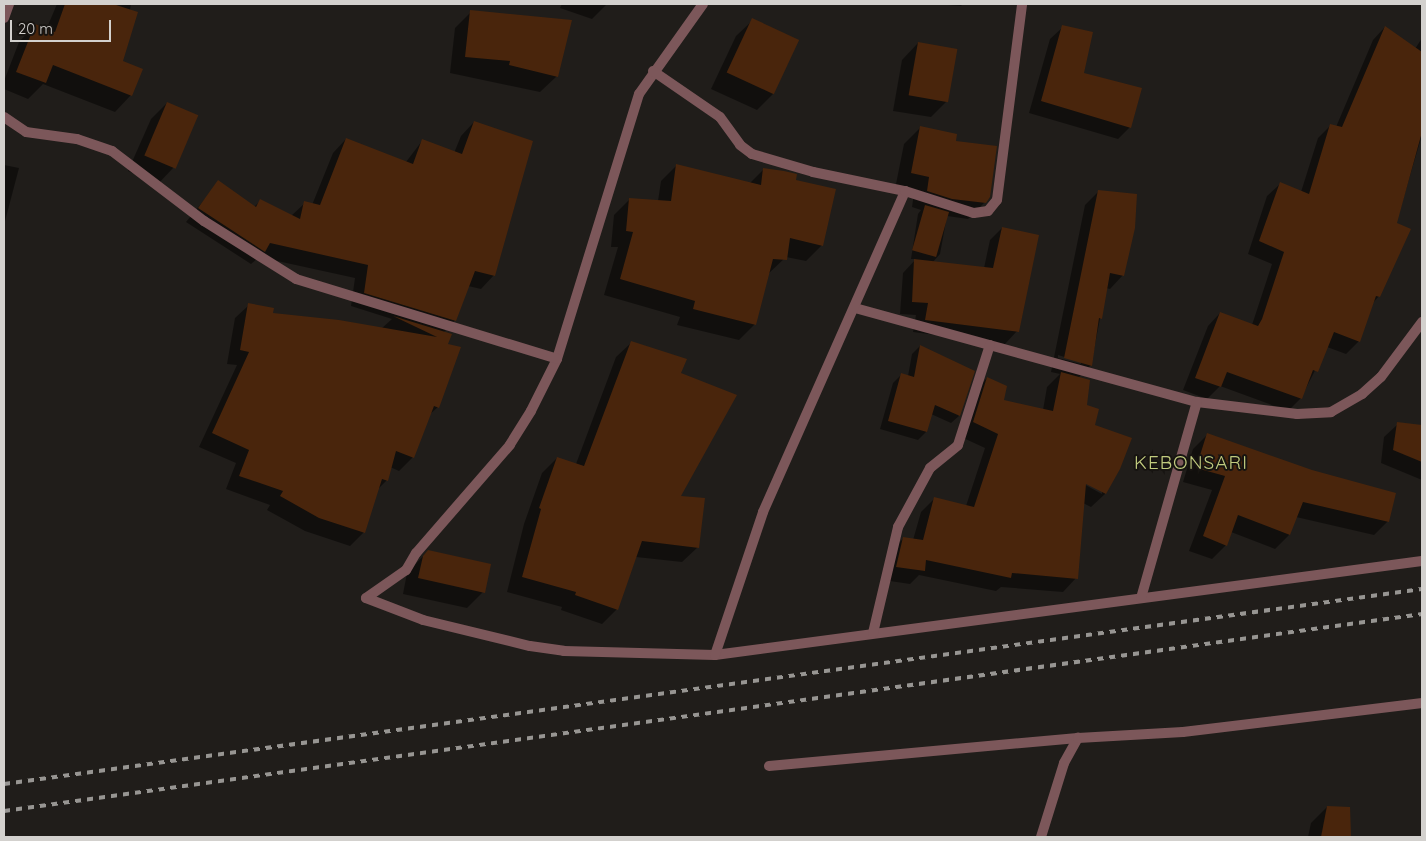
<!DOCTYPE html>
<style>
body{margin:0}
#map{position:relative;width:1426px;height:841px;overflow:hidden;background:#201d1a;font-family:Quicksand,sans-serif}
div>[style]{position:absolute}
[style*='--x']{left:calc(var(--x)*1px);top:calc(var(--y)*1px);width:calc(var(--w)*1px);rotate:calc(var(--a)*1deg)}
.shadow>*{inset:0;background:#0007}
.building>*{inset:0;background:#49250c;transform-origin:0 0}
.minor>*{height:10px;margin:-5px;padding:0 5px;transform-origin:5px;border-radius:5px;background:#7c575a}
.rail>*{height:4px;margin-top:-2px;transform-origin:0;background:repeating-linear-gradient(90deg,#979592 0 6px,transparent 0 12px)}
span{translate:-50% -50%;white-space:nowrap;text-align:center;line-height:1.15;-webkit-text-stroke:4px #171411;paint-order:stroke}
.quarter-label{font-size:19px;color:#c1cb7e;letter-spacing:1px}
.frame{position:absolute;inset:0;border:5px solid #d3d1ce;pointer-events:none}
.scale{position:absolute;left:10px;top:20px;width:101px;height:22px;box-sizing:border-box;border:2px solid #d3d1ce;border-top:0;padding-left:6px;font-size:15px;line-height:18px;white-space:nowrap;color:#d3d1ce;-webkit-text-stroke:4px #171411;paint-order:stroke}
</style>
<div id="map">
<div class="shadow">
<i style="clip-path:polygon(57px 4px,131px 4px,121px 62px,131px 95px,115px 112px,43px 84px,28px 99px,4px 89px,4px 81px,19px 42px,35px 25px,46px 30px)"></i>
<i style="clip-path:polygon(562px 4px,607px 4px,592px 19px,560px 8px)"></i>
<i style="clip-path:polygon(935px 4px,963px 4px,961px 6px)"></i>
<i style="clip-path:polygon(471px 12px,557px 76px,540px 92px,450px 73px,455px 28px)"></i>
<i style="clip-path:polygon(753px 20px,797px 41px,773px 94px,757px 110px,711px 89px,736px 36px)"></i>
<i style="clip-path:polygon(1063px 27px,1083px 74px,1130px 127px,1118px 139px,1029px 113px,1050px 39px)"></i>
<i style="clip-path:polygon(1385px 27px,1415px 49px,1422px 38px,1422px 135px,1396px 223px,1379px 296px,1372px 304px,1359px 341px,1346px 354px,1327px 347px,1301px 398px,1288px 411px,1220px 386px,1207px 399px,1183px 390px,1208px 326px,1220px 313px,1252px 325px,1272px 264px,1248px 254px,1267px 196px,1280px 184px,1301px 192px,1318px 138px,1331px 125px,1336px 127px,1373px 40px)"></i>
<i style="clip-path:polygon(918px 43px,947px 101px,931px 117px,893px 111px,902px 60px)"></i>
<i style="clip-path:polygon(167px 103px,174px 167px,158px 184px,128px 171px,151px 119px)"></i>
<i style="clip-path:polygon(474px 122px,494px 275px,481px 289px,468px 286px,455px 320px,443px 333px,446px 344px,438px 407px,429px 415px,413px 457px,399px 471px,390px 467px,387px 480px,378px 489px,364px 532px,350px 546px,305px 531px,267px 510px,270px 505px,226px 489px,236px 463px,199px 447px,237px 365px,227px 364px,235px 318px,249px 305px,271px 314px,382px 328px,392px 319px,351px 306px,355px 278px,259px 257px,251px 264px,186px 222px,219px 182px,254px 207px,260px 201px,291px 216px,305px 203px,312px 205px,333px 153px,346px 139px,406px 162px,422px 141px,454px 153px,461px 136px)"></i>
<i style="clip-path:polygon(920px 128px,955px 142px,985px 202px,968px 219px,947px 216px,940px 254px,932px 263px,984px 268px,990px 240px,1002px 228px,1017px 331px,1005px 344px,913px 332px,916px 315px,900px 314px,903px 273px,916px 259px,911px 259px,918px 214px,921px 210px,912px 207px,914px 193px,895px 189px,904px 144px)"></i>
<i style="clip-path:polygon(4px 165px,19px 168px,4px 225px)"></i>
<i style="clip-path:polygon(677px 165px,749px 184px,764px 169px,795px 181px,822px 245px,806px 261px,786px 257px,767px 275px,755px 324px,739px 340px,677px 325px,680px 317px,604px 295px,618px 247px,611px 247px,614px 215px,630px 199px,658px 201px,661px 181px)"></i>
<i style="clip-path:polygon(evenodd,1099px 191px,1123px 275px,1110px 289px,1106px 288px,1091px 365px,1078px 378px,1093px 426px,1119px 468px,1105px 494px,1091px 507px,1083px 503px,1076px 578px,1063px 592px,1001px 587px,996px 591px,919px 575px,910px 584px,883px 580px,889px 552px,903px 539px,913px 540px,921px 512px,935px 498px,966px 506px,985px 448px,959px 436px,974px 392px,987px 378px,1003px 401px,1043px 410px,1047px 387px,1060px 374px,1051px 372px,1085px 205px,1099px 191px,1058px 355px,1081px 362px,1081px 364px,1058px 358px,1058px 355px,1099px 191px,1081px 480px,1102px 491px,1102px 494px,1080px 482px,1081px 480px)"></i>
<i style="clip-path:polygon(632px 342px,680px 374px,679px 497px,698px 547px,682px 562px,636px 557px,617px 609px,602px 624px,561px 610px,562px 607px,507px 592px,524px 524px,542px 473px,557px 458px,576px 464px,616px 357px)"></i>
<i style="clip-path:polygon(920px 346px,959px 416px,951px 423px,931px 414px,926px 432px,918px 440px,880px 429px,893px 383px,901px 375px,908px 376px,912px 354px)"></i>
<i style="clip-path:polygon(1398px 424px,1422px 427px,1422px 480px,1381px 463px,1384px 437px)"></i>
<i style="clip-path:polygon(1207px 435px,1388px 521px,1374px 535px,1296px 517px,1289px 535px,1275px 549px,1231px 532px,1226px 545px,1212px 559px,1189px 551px,1212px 490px,1183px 482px,1193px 449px)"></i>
<i style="clip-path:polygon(428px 551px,483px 592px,467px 608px,403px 594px,407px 573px)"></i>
<i style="clip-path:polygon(1327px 807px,1349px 809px,1350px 837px,1308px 837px,1311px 823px)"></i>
</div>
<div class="building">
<i style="clip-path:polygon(65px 4px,113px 4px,138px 12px,123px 61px,143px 69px,132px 96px,53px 65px,46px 83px,16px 72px,35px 24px,55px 32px)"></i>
<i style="clip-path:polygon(470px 10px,572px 20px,558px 77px,509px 65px,510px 61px,465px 57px)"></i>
<i style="left:752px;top:18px;width:52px;height:60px;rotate:25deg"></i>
<i style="clip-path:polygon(1062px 25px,1093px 32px,1084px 73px,1142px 88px,1131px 128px,1041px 101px)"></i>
<i style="clip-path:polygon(1385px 26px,1422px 52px,1422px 132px,1397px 223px,1411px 229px,1380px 297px,1376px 296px,1360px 342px,1334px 332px,1318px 372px,1313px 370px,1302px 399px,1227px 372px,1221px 387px,1195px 378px,1220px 312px,1258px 326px,1262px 319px,1284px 252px,1259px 241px,1280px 182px,1309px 194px,1330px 124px,1342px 127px)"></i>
<i style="left:918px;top:42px;width:40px;height:54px;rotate:10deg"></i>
<i style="left:167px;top:102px;width:34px;height:58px;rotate:23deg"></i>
<i style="clip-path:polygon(474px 121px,533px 141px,495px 276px,475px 271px,456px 321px,364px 293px,368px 265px,270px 243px,265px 252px,198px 208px,218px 180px,256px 207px,260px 199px,300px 219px,304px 201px,320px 205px,346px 138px,413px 164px,422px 139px,462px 154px)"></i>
<i style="clip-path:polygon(920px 126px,957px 134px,956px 141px,997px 146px,990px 197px,986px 203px,952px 199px,927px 191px,929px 177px,911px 173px)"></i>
<i style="clip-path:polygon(676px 164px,761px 185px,763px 168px,784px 171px,797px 174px,796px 180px,836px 189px,823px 246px,790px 238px,787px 260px,773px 259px,756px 325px,693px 309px,695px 301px,620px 279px,633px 232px,626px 231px,629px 198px,671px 201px)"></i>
<i style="clip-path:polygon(1098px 190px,1137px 194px,1135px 228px,1124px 276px,1110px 273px,1102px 319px,1099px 318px,1092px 366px,1064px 358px)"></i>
<i style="left:925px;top:205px;width:25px;height:47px;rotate:16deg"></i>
<i style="clip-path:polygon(1002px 227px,1039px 235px,1019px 332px,925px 320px,928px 303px,912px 302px,914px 259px,993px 268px)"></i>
<i style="clip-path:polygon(248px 303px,274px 308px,273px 313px,339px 320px,437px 337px,393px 316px,452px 334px,448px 344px,461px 347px,439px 408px,434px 406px,414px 458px,396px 451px,388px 481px,382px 479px,365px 533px,319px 518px,280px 496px,283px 491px,239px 476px,249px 450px,212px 433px,249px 352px,240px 350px)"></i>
<i style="clip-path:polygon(631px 341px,687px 359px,681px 373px,737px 395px,681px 496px,705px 498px,699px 548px,642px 541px,618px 610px,575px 595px,576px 592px,522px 577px,541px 509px,539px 508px,557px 457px,584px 466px)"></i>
<i style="clip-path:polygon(920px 345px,975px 371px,960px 416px,935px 405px,927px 432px,888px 421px,901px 373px,914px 377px)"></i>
<i style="clip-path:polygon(1061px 372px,1090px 380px,1087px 405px,1099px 409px,1095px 425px,1132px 438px,1120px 469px,1106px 494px,1086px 484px,1078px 579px,1012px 573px,1011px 578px,926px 560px,925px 571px,896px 567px,903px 537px,923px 540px,934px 497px,974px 507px,998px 434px,973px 422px,987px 377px,1007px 386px,1004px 400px,1053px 411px)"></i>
<i style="clip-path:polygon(1397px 422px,1422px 425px,1422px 462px,1393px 450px)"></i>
<i style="clip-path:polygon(1207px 433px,1312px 470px,1396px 493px,1389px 522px,1303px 502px,1290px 535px,1238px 515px,1227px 546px,1203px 536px,1225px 476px,1196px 468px)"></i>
<i style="clip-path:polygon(428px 550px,491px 564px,485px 593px,418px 578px,423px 556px)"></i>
<i style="clip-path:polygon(1327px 806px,1350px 807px,1351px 837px,1321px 837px)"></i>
</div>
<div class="minor">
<i style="--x:703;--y:4;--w:110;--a:125.4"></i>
<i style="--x:639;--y:94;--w:277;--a:107.2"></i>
<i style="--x:557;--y:359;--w:58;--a:116.6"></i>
<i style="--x:531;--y:411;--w:40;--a:122"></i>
<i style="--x:510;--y:445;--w:143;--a:131"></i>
<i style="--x:416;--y:553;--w:20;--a:120"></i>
<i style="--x:406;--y:570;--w:49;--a:145"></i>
<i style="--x:366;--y:598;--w:61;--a:21.1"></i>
<i style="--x:423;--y:620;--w:110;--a:13.7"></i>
<i style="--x:530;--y:646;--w:34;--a:8"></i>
<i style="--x:564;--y:651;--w:151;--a:1.5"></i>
<i style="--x:715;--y:655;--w:713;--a:-7.57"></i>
<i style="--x:4;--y:18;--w:15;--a:-70"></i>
<i style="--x:653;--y:71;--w:81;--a:34.5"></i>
<i style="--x:720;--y:117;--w:34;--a:54"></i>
<i style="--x:740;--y:145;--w:15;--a:37"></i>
<i style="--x:752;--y:154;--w:64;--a:16.4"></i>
<i style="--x:813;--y:172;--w:94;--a:11.7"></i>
<i style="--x:4;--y:117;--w:27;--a:34"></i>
<i style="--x:26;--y:132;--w:51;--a:7.8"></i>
<i style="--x:77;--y:139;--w:37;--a:19"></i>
<i style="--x:112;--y:151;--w:116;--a:37.3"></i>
<i style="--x:204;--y:221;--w:109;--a:32.2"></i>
<i style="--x:296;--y:279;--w:273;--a:17"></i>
<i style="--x:855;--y:308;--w:355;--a:15.4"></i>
<i style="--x:1197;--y:402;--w:101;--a:6.8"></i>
<i style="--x:1297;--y:414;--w:34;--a:-3"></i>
<i style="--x:1331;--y:412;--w:36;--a:-30"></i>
<i style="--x:1362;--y:394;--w:25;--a:-42"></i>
<i style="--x:1381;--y:377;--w:69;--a:-53.3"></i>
<i style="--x:1141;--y:598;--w:204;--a:-74.1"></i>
<i style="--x:873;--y:633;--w:109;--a:-76.7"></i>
<i style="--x:898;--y:527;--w:67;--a:-61.5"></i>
<i style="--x:930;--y:468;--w:36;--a:-39"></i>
<i style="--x:958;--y:445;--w:105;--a:-72.3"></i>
<i style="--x:715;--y:655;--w:151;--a:-71.4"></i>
<i style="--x:763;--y:512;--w:351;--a:-66.1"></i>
<i style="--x:905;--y:191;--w:72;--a:17.7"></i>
<i style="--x:974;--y:213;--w:14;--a:-8"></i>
<i style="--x:988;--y:211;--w:14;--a:-51"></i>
<i style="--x:997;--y:200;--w:198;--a:-82.7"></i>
<i style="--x:769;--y:766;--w:310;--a:-5.2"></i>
<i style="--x:1041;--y:837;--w:77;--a:-72.7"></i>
<i style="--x:1064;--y:763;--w:29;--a:-61"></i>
<i style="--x:1078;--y:738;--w:105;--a:-3.3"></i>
<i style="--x:1183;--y:732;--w:241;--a:-6.9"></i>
</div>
<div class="rail">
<i style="--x:4;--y:784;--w:1431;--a:-7.83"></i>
<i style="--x:4;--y:811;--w:1432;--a:-7.91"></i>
</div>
<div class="quarter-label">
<span style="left:1191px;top:463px">KEBONSARI</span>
</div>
<div class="frame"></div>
<div class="scale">20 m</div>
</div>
